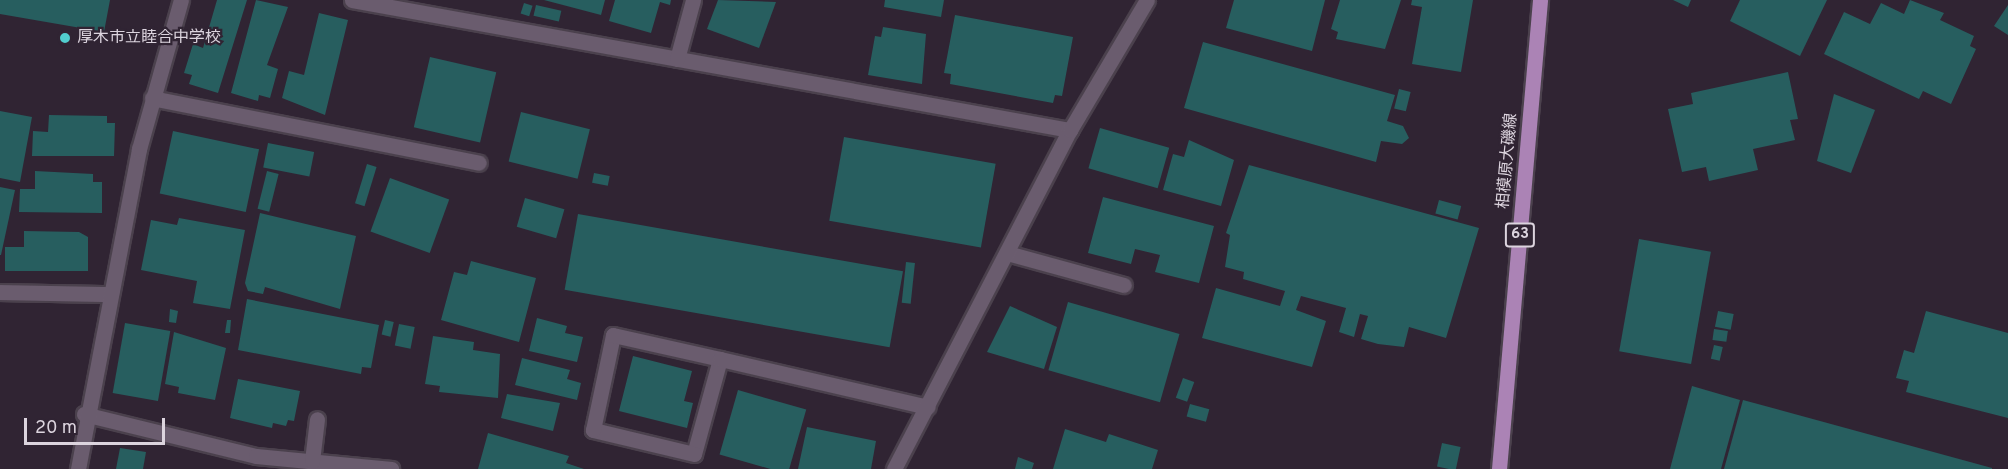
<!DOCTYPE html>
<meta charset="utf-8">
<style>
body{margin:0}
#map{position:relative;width:2008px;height:469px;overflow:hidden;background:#302433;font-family:Overpass,"Noto Sans JP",sans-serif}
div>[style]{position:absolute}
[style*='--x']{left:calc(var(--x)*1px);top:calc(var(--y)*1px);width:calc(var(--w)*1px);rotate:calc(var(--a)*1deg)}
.building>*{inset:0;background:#275e5f;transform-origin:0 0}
.roads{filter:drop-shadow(2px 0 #4b414d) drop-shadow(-2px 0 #4b414d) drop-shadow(0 2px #4b414d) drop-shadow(0 -2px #4b414d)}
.minor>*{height:15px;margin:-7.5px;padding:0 7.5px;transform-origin:7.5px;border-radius:7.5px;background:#6a5c6e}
.major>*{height:15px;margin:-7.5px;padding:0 7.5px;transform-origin:7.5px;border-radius:7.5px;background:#ab83b5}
.dots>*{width:16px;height:16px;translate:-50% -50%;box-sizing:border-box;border:3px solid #302433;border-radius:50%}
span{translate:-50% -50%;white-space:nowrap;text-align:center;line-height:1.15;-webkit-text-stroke:4.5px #302433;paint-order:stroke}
.shield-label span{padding:2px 4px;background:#302433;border:2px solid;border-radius:4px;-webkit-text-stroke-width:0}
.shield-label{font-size:15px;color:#dcd4de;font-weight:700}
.poi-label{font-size:16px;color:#dcd4de}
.left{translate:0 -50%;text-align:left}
.street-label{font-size:16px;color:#dcd4de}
.scale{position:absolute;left:24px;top:418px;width:141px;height:27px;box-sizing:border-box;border:3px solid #dcd4de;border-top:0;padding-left:8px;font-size:18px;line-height:21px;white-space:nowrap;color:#dcd4de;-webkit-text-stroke:4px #302433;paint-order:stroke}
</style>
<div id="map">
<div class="building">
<i style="clip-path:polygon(0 0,110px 0,104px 32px,0 14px)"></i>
<i style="clip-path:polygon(217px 0,247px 0,218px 93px,189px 84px,192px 75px,184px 73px,193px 44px,203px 48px)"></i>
<i style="clip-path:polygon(256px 0,288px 7px,267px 65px,278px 69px,270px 98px,259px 95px,258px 101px,231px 93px)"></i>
<i style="clip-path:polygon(544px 0,605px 0,601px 15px)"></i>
<i style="clip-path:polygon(615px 0,671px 0,670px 5px,660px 2px,651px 33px,609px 21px)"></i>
<i style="clip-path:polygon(718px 0,776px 2px,759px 48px,707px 29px)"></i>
<i style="clip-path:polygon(885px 0,944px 0,941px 17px,884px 7px)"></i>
<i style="clip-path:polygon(1234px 0,1325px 0,1312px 51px,1226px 28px)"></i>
<i style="clip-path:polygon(1340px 0,1401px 0,1385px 49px,1336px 39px,1338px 32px,1331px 29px)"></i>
<i style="clip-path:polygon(1412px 0,1473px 0,1461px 72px,1412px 64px,1422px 7px,1411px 5px)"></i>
<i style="clip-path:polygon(1673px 0,1691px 0,1688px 7px)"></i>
<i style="clip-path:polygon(1740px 0,1827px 0,1800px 56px,1730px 21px)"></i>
<i style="clip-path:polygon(1910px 0,1944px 13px,1940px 20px,1974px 36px,1970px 46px,1976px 49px,1951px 104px,1923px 91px,1919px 99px,1824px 54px,1844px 12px,1870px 24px,1881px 3px,1904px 14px)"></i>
<i style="left:524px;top:3px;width:9px;height:11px;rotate:18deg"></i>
<i style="left:536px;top:5px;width:26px;height:11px;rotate:13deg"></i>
<i style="clip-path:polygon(2008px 5px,2008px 35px,1994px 26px)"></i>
<i style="clip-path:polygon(319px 13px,348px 20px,325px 115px,282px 98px,289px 71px,304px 75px)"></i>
<i style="clip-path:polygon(955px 15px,1073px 37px,1062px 96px,1055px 95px,1053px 103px,950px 84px,951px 74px,944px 73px)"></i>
<i style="clip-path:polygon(883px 27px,926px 34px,922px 84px,868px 75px,875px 36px,881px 37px)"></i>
<i style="clip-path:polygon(1203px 42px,1395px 95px,1387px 121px,1403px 126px,1409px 138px,1402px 144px,1381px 141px,1376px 162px,1184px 108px)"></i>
<i style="left:430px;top:57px;width:68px;height:72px;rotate:13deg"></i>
<i style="clip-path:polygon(1788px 72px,1798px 119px,1790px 120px,1795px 140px,1753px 149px,1758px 170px,1709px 181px,1706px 167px,1682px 172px,1668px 109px,1693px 104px,1691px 93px)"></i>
<i style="left:1399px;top:89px;width:12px;height:20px;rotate:14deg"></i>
<i style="clip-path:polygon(1834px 94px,1875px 110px,1851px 173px,1817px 161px)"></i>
<i style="clip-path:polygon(0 111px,32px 117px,20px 182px,0 178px)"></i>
<i style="left:521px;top:112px;width:71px;height:51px;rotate:14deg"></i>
<i style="clip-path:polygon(49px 115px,107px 116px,107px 123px,115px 123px,114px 156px,32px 156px,33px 131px,48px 132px)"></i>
<i style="left:1100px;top:128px;width:72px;height:42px;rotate:16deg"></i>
<i style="left:173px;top:131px;width:88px;height:64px;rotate:12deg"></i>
<i style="left:844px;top:137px;width:154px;height:85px;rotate:10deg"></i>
<i style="clip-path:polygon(1189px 140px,1234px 160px,1221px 206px,1163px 190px,1173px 154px,1184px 157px)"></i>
<i style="left:268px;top:143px;width:47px;height:25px;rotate:11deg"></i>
<i style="left:367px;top:164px;width:10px;height:41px;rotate:17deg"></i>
<i style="clip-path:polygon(1249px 165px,1479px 228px,1446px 338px,1409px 327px,1404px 347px,1378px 344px,1361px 339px,1368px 316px,1360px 314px,1354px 337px,1339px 332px,1346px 308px,1301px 296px,1296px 310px,1326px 321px,1312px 367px,1202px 338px,1216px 288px,1280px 306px,1285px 291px,1243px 279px,1244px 272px,1225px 267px,1230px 235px,1226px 233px)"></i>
<i style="clip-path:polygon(35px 171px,93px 174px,93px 182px,102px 182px,102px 213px,19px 212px,20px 189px,35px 189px)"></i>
<i style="left:267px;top:171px;width:12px;height:39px;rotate:14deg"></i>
<i style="left:594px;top:173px;width:16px;height:10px;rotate:11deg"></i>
<i style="left:390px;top:178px;width:63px;height:57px;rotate:20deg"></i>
<i style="clip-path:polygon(0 187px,15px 190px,1px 255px,0 255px)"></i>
<i style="clip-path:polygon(1103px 197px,1214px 226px,1199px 283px,1155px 272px,1160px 255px,1135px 249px,1131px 264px,1088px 253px)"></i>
<i style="left:525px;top:198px;width:41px;height:30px;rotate:16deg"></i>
<i style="left:1439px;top:200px;width:23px;height:14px;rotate:15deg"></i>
<i style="clip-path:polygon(260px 213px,356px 236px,340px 309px,265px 287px,263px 294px,248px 291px,245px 283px)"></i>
<i style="left:578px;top:214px;width:330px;height:77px;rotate:10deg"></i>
<i style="clip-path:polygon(179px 218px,245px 230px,230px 309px,193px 303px,197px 281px,141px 270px,151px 220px,177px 225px)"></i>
<i style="clip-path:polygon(24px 231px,79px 232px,88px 237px,88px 271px,5px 271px,5px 247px,24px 247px)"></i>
<i style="left:1639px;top:239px;width:73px;height:114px;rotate:10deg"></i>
<i style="clip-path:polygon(471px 261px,536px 278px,519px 342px,441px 320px,454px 272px,467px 275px)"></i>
<i style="left:906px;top:262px;width:9px;height:41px;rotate:6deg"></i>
<i style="clip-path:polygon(247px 299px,379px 325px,371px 368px,362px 367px,361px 374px,238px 350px)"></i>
<i style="left:1068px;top:302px;width:116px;height:71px;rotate:16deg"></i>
<i style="clip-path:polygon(1010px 306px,1057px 327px,1044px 369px,987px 352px)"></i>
<i style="clip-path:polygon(170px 309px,178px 311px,176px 323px,169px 322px)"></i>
<i style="left:1718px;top:311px;width:16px;height:16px;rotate:11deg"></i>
<i style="clip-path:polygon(1926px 311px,2008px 333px,2008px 418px,1906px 392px,1909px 381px,1896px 378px,1904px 350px,1914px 353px)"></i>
<i style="clip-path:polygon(537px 318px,567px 326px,565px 333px,583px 337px,577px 362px,529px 351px)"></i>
<i style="clip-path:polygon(227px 320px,231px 320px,230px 333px,225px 333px)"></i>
<i style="left:385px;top:320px;width:9px;height:15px;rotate:13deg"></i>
<i style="left:125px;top:323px;width:46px;height:71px;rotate:10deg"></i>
<i style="left:399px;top:324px;width:16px;height:22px;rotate:11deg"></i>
<i style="left:1714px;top:329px;width:14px;height:11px;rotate:8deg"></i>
<i style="clip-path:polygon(174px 332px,226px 348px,215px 400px,178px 393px,179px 387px,165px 384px)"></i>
<i style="clip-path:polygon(433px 336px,474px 342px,473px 350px,500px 354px,498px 398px,439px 392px,440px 386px,425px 384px)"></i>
<i style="left:1714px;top:345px;width:9px;height:14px;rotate:13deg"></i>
<i style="clip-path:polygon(633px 356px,692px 371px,684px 401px,693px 403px,687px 428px,619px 411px)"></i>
<i style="clip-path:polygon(522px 358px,570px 370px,567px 379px,581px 383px,577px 400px,515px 385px)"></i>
<i style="left:1183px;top:378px;width:12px;height:21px;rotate:20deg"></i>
<i style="clip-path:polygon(238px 379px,300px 391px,294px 421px,288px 420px,286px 426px,273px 423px,272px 428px,230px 418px)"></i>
<i style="clip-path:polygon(1692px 386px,1740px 400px,1721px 469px,1670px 469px)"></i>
<i style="left:738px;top:390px;width:71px;height:67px;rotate:16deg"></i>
<i style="clip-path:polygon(507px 394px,560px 403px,553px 431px,501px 418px)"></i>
<i style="clip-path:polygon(1743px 400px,1992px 468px,1992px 469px,1724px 469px)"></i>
<i style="left:1190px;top:404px;width:20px;height:13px;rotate:15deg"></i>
<i style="clip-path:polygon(807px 427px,876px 441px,871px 469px,798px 469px)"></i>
<i style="clip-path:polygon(1065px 429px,1106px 442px,1109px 434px,1158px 450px,1152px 469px,1053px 469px)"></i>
<i style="clip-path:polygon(488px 433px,569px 456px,566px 463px,584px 469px,478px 469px)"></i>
<i style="left:1442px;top:443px;width:19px;height:24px;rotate:12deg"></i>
<i style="clip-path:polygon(120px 448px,146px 452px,143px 469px,116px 469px)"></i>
<i style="clip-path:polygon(1018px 457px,1034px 463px,1032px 469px,1015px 469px)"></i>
</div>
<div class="roads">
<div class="minor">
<i style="--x:352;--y:0;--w:730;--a:10.26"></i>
<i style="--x:677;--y:59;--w:61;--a:-74.8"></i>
<i style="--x:152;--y:98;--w:333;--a:11.2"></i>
<i style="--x:1007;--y:253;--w:121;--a:15.3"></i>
<i style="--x:0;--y:292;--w:108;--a:1.1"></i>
<i style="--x:720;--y:359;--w:98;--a:105.3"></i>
<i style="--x:694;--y:454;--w:104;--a:-166.6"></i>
<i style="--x:593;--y:430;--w:97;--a:-78.1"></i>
<i style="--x:613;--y:335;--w:110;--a:12.6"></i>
<i style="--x:720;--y:359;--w:213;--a:13"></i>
<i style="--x:84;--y:414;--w:177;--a:13.7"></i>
<i style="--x:256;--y:456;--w:136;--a:5.5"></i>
<i style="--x:312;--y:461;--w:42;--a:-83.2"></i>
<i style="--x:78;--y:469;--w:326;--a:-79.2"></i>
<i style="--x:139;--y:149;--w:155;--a:-74.3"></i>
<i style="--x:894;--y:469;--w:382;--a:-62.6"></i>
<i style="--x:1070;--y:130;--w:151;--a:-59.4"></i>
</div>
<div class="major">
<i style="--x:1499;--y:469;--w:471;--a:-85"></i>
</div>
</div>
<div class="dots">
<i style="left:65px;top:38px;background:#52cdce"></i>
</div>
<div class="shield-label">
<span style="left:1520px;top:235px">63</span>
</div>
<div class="poi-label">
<span class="left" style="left:77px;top:38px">厚木市立睦合中学校</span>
</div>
<div class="street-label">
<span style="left:1508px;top:161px;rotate:-85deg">相模原大磯線</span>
</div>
<div class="scale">20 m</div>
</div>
